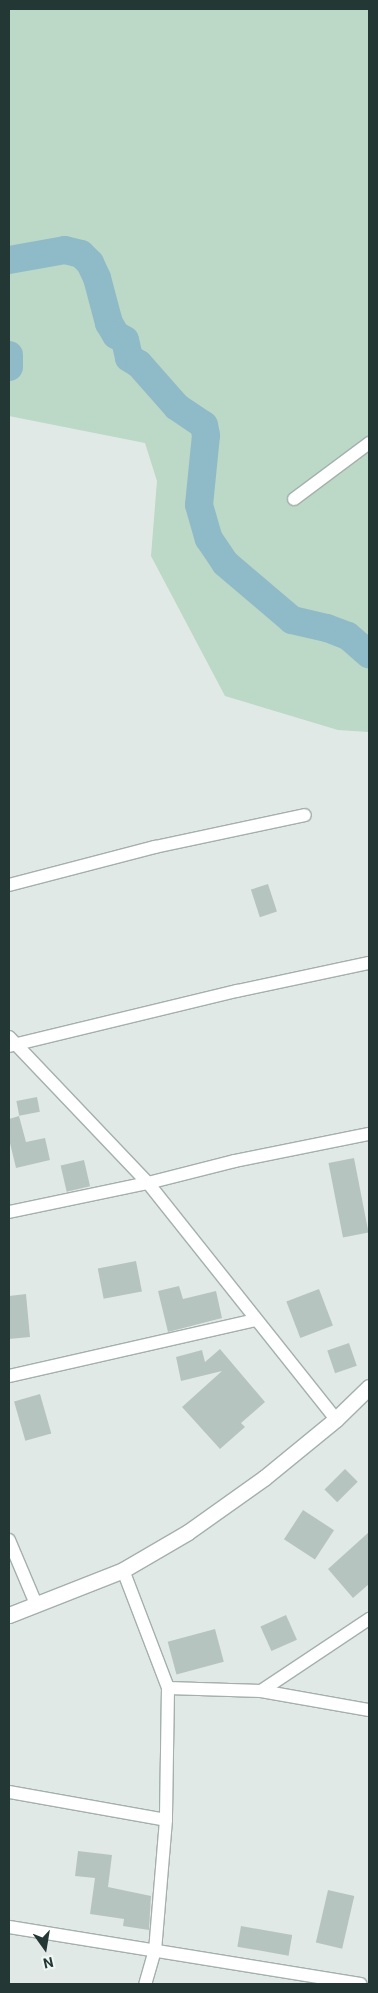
<!DOCTYPE html>
<style>
body{margin:0}
#map{position:relative;width:378px;height:1993px;overflow:hidden;background:#e1e9e6;font-family:Roboto,sans-serif}
div>[style]{position:absolute}
[style*='--x']{left:calc(var(--x)*1px);top:calc(var(--y)*1px);width:calc(var(--w)*1px);rotate:calc(var(--a)*1deg)}
.green>*{inset:0;background:#bcd8c6}
.river>*{height:28px;margin:-14px;padding:0 14px;transform-origin:14px;border-radius:14px;background:#8fbac8}
.building>*{inset:0;background:#b6c4bf;transform-origin:0 0}
.roads{filter:drop-shadow(1px 0 #a4b0ad) drop-shadow(-1px 0 #a4b0ad) drop-shadow(0 1px #a4b0ad) drop-shadow(0 -1px #a4b0ad)}
.street>*{height:12px;margin:-6px;padding:0 6px;transform-origin:6px;border-radius:6px;background:#fff}
.secondary>*{height:15px;margin:-7.5px;padding:0 7.5px;transform-origin:7.5px;border-radius:7.5px;background:#fff}
span{translate:-50% -50%;white-space:nowrap;text-align:center;line-height:1.15;-webkit-text-stroke:4px #f0f6f4;paint-order:stroke}
.frame{position:absolute;inset:0;border:10px solid #233834;pointer-events:none}
.north{position:absolute;left:20px;top:1923px;width:50px;height:50px;-webkit-text-stroke:4px #f0f6f4;paint-order:stroke;rotate:167deg;font-size:14px;font-weight:700;line-height:20px;text-align:center;color:#233834}
.north::after{content:'';display:block;margin:auto;width:18px;height:22px;background:#233834;clip-path:polygon(50% 0,100% 100%,50% 72%,0 100%)}
</style>
<div id="map">
<div class="green">
<i style="clip-path:polygon(9px 9px,369px 9px,369px 732px,338px 730px,225px 696px,151px 556px,157px 481px,145px 443px,9px 416px)"></i>
</div>
<div class="river">
<i style="--x:9;--y:260;--w:57;--a:-10.1"></i>
<i style="--x:65;--y:250;--w:16;--a:14"></i>
<i style="--x:81;--y:254;--w:13;--a:45"></i>
<i style="--x:90;--y:263;--w:17;--a:65"></i>
<i style="--x:97;--y:278;--w:47;--a:75.1"></i>
<i style="--x:109;--y:323;--w:14;--a:60"></i>
<i style="--x:116;--y:335;--w:10;--a:29"></i>
<i style="--x:125;--y:340;--w:18;--a:77"></i>
<i style="--x:129;--y:358;--w:12;--a:31"></i>
<i style="--x:139;--y:364;--w:57;--a:48.5"></i>
<i style="--x:177;--y:407;--w:32;--a:34"></i>
<i style="--x:204;--y:425;--w:10;--a:79"></i>
<i style="--x:206;--y:435;--w:70;--a:95.7"></i>
<i style="--x:199;--y:505;--w:35;--a:74"></i>
<i style="--x:209;--y:539;--w:29;--a:56"></i>
<i style="--x:225;--y:563;--w:88;--a:40.4"></i>
<i style="--x:292;--y:620;--w:36;--a:13"></i>
<i style="--x:327;--y:628;--w:22;--a:21"></i>
<i style="--x:348;--y:636;--w:28;--a:41"></i>
<i style="--x:9;--y:355;--w:12;--a:90"></i>
</div>
<div class="building">
<i style="left:268px;top:884px;width:29px;height:18px;rotate:72deg"></i>
<i style="left:37px;top:1097px;width:15px;height:21px;rotate:79deg"></i>
<i style="clip-path:polygon(19px 1116px,26px 1142px,45px 1138px,50px 1160px,16px 1168px,9px 1139px,9px 1119px)"></i>
<i style="left:354px;top:1158px;width:76px;height:26px;rotate:79deg"></i>
<i style="left:84px;top:1160px;width:27px;height:24px;rotate:77deg"></i>
<i style="left:136px;top:1261px;width:31px;height:39px;rotate:79deg"></i>
<i style="clip-path:polygon(179px 1286px,183px 1299px,216px 1291px,222px 1318px,168px 1332px,158px 1291px)"></i>
<i style="left:319px;top:1289px;width:39px;height:35px;rotate:69deg"></i>
<i style="clip-path:polygon(26px 1294px,30px 1337px,9px 1339px,9px 1296px)"></i>
<i style="left:349px;top:1343px;width:24px;height:23px;rotate:71deg"></i>
<i style="clip-path:polygon(220px 1349px,265px 1402px,241px 1423px,245px 1427px,220px 1449px,182px 1407px,222px 1371px,181px 1381px,176px 1357px,202px 1350px,205px 1362px)"></i>
<i style="left:40px;top:1394px;width:41px;height:27px;rotate:74deg"></i>
<i style="left:345px;top:1469px;width:18px;height:29px;rotate:45deg"></i>
<i style="left:303px;top:1510px;width:37px;height:35px;rotate:33deg"></i>
<i style="clip-path:polygon(369px 1532px,369px 1584px,353px 1598px,328px 1569px)"></i>
<i style="left:286px;top:1615px;width:27px;height:28px;rotate:66deg"></i>
<i style="left:215px;top:1629px;width:34px;height:49px;rotate:75deg"></i>
<i style="clip-path:polygon(78px 1851px,112px 1855px,108px 1887px,151px 1896px,149px 1930px,123px 1926px,124px 1919px,90px 1914px,95px 1878px,75px 1876px)"></i>
<i style="left:328px;top:1890px;width:27px;height:54px;rotate:13deg"></i>
<i style="left:241px;top:1926px;width:52px;height:21px;rotate:10deg"></i>
</div>
<div class="roads">
<div class="street">
<i style="--x:294;--y:499;--w:94;--a:-36.7"></i>
<i style="--x:9;--y:885;--w:151;--a:-14.6"></i>
<i style="--x:155;--y:847;--w:153;--a:-12"></i>
<i style="--x:9;--y:1037;--w:202;--a:46.4"></i>
<i style="--x:148;--y:1183;--w:302;--a:51.5"></i>
<i style="--x:9;--y:1046;--w:235;--a:-13.6"></i>
<i style="--x:237;--y:991;--w:135;--a:-12"></i>
<i style="--x:9;--y:1212;--w:142;--a:-11.8"></i>
<i style="--x:148;--y:1183;--w:90;--a:-14.2"></i>
<i style="--x:235;--y:1161;--w:137;--a:-11.4"></i>
<i style="--x:9;--y:1376;--w:253;--a:-12.8"></i>
<i style="--x:9;--y:1540;--w:69;--a:67.1"></i>
<i style="--x:123;--y:1570;--w:126;--a:69.1"></i>
<i style="--x:168;--y:1688;--w:132;--a:90.9"></i>
<i style="--x:166;--y:1820;--w:130;--a:94.8"></i>
<i style="--x:155;--y:1950;--w:35;--a:106"></i>
<i style="--x:168;--y:1688;--w:93;--a:1.8"></i>
<i style="--x:261;--y:1691;--w:110;--a:10"></i>
<i style="--x:261;--y:1691;--w:130;--a:-33.7"></i>
<i style="--x:9;--y:1792;--w:159;--a:10.1"></i>
<i style="--x:9;--y:1927;--w:356;--a:9.2"></i>
</div>
<div class="secondary">
<i style="--x:9;--y:1615;--w:123;--a:-21.5"></i>
<i style="--x:123;--y:1570;--w:75;--a:-30.3"></i>
<i style="--x:188;--y:1532;--w:93;--a:-35.4"></i>
<i style="--x:264;--y:1478;--w:93;--a:-39.3"></i>
<i style="--x:336;--y:1419;--w:46;--a:-44.1"></i>
</div>
</div>
<div class="frame"></div>
<div class="north">N</div>
</div>
